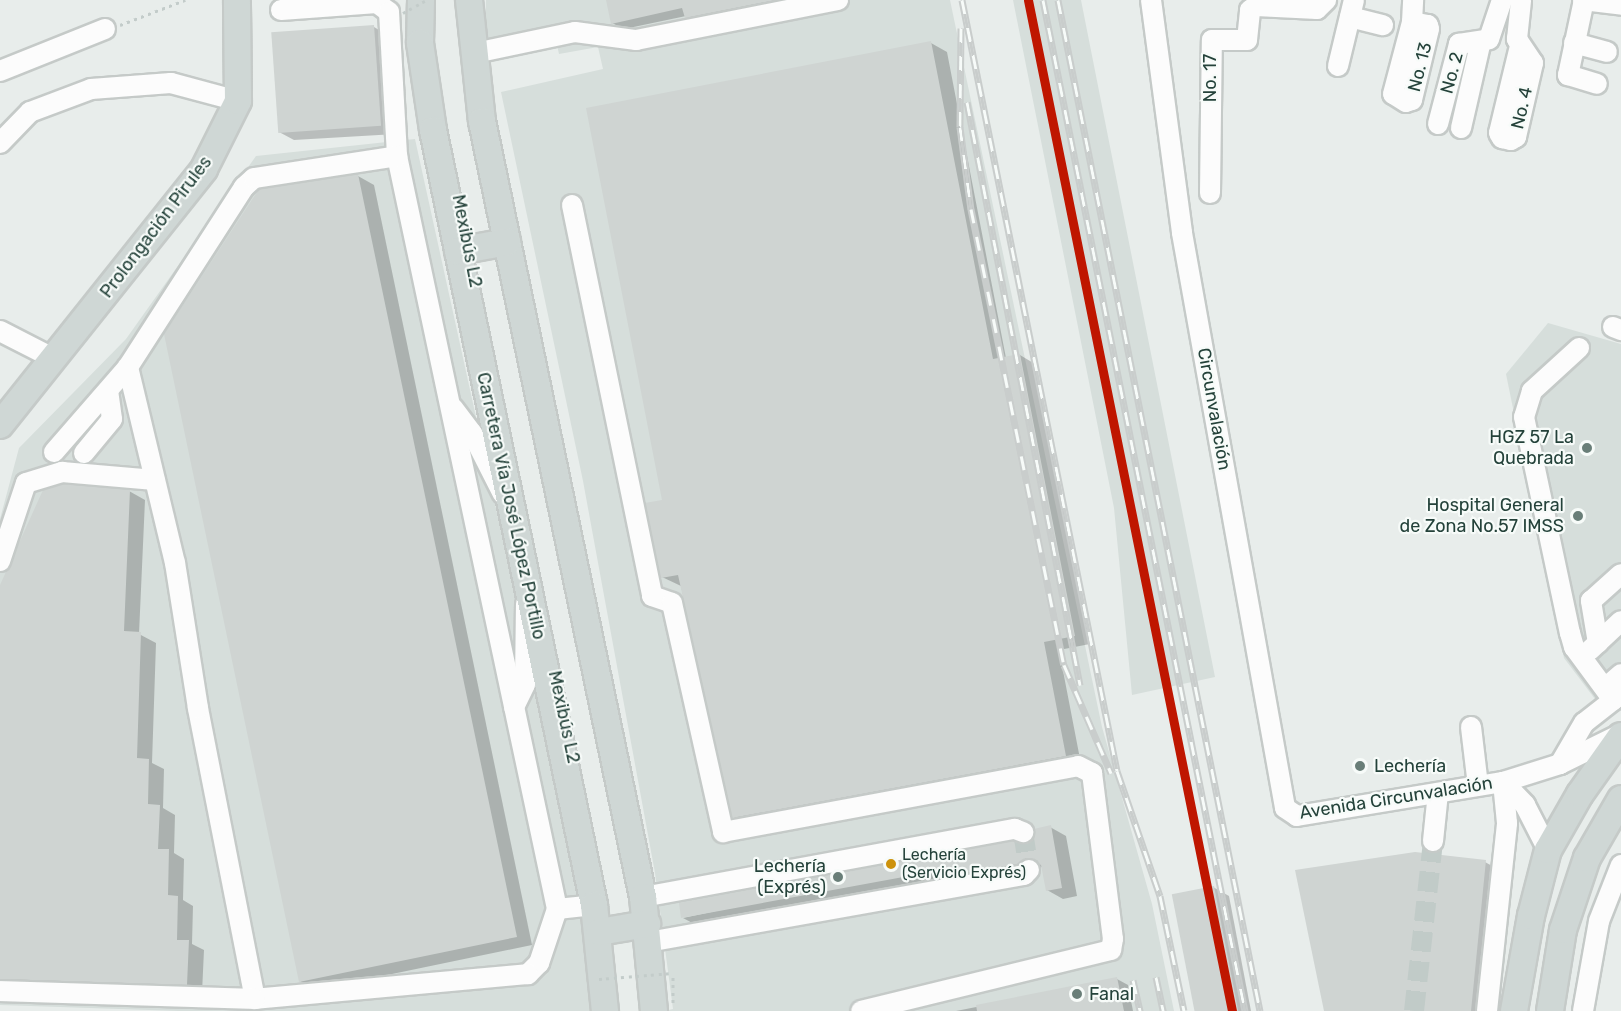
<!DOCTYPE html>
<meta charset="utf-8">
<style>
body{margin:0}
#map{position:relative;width:1621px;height:1011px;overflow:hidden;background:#e8edeb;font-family:Rubik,sans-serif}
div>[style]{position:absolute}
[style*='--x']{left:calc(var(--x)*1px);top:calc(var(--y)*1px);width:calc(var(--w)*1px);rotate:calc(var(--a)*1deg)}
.built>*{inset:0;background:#d6dedb}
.shadow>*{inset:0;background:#0003}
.building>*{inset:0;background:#cfd4d2;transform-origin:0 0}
.minor-tunnel>*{height:20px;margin-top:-10px;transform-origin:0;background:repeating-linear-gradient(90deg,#c1cbc8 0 20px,transparent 0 30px)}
.path>*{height:3px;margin-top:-1.5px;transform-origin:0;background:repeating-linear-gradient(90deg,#c3ccca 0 3px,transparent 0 7.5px)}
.roads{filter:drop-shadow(2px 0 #c5cac8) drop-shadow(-2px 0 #c5cac8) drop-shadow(0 2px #c5cac8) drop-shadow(0 -2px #c5cac8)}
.minor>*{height:20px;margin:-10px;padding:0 10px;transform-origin:10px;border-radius:10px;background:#fcfcfc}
.major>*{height:26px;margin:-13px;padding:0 13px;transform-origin:13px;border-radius:13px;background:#cfd7d5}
.rail>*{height:7px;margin-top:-3.5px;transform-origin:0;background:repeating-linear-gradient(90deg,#f7fbf9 0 14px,#c9cdcc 0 28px);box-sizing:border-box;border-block:2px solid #c9cdcc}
.path-bridge>*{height:3px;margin-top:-1.5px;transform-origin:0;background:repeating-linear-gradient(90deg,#c3ccca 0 3px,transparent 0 7.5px)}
.rail-1>*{height:9px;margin:-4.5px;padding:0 4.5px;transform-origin:4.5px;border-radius:4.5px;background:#bf1600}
.dots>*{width:16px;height:16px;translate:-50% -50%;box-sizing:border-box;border:3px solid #f7fbf9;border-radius:50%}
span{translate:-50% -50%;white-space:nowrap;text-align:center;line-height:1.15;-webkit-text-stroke:4.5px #f7fbf9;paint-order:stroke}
.bus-label{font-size:16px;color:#24423a}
.left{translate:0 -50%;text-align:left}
.street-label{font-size:18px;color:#24423a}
.poi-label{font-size:18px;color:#24423a}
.right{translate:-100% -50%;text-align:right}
</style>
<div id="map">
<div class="built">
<i style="clip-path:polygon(486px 0,950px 0,1102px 727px,1152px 904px,1174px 1011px,664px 1011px,673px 1009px,655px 873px,583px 481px,501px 92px,603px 69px,598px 47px,559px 54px,557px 45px,485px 44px)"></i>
<i style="clip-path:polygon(1013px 0,1081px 0,1215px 677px,1132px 695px,1114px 508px)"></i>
<i style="clip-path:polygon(415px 139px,578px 882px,590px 1011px,179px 1011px,0 1005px,0 519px,19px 448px,126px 339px,256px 156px)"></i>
<i style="clip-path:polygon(1548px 323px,1621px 344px,1621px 687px,1595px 699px,1564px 658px,1506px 374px)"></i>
</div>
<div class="shadow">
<i style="clip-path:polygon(608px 0,826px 0,698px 24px,686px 16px,624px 29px,612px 23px)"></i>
<i style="clip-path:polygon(374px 27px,389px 36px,396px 134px,294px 140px,279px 132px)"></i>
<i style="clip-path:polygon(931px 43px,947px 52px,1006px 358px,1020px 355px,1035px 364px,1090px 644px,1059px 650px,1081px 764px,749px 826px,734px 817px,681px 586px,662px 577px,664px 501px)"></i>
<i style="clip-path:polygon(358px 176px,374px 185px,532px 945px,315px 990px,300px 981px)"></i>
<i style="clip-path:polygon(129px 491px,145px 500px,139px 634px,156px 643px,152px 763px,164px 769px,163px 808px,175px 815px,174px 853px,184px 859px,183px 900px,193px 906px,192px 944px,204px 950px,202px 993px,0 989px,0 589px)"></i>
<i style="clip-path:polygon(1050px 827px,1066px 836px,1077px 896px,1063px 899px,1047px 890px,1043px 866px,1034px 872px,698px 926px,683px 918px,1026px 845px)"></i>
<i style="clip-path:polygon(1485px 862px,1501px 871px,1487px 1011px,1325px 1011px)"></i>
<i style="clip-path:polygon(1213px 887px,1229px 896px,1251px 1011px,1196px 1011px)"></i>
<i style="clip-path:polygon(1117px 979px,1128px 985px,1133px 1011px,956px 1011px)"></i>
</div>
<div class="building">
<i style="clip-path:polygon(606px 0,776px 0,685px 18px,682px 8px,611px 24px)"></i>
<i style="left:374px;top:25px;width:101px;height:103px;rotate:86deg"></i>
<i style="clip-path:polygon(931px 41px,993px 359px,1020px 354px,1075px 636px,1044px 642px,1066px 756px,732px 818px,678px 575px,661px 578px,645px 503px,662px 500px,586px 108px)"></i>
<i style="clip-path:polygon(358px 174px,517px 937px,299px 982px,164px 334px,259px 189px)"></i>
<i style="clip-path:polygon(63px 484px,130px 490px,124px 631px,141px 632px,137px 758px,149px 759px,148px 804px,160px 805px,158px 849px,169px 849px,168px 895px,178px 896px,177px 940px,189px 940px,187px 985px,0 979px,0 585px,43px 490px)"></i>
<i style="clip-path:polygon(1051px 825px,1062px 888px,1046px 891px,1041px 865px,1026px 858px,1018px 864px,938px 878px,936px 871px,681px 918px,679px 903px,1014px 841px,1026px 844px,1034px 837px,1034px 829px)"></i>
<i style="clip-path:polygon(1415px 852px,1486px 860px,1471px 1011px,1324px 1011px,1295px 870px)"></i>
<i style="left:1214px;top:886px;width:127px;height:43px;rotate:79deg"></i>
<i style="clip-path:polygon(1117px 977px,1124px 1011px,977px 1011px,976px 1005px)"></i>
</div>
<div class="minor-tunnel">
<i style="--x:1023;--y:832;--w:38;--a:81"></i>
<i style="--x:1414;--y:1011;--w:171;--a:-83.6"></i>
</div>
<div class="path">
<i style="--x:120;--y:25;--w:70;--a:-21"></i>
<i style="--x:673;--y:1003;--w:30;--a:-90"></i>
</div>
<div class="roads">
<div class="minor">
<i style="--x:1151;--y:0;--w:235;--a:82.4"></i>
<i style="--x:1182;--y:233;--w:584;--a:79.84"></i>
<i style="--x:1285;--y:808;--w:14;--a:34"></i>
<i style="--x:1297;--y:816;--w:209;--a:-9.4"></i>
<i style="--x:1503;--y:782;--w:60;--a:-17.5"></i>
<i style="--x:1560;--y:764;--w:68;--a:-26.2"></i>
<i style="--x:1583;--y:0;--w:38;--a:7"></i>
<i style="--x:1584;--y:0;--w:77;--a:102"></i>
<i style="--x:1568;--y:75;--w:30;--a:17"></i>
<i style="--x:281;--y:10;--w:96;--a:-4.2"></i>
<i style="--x:377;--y:3;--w:15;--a:37"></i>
<i style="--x:389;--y:12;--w:144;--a:86.8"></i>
<i style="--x:397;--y:156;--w:770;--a:78"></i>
<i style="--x:557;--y:909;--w:57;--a:108.4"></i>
<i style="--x:539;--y:963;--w:16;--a:135"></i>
<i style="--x:528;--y:974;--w:274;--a:174.8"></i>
<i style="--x:255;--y:999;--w:297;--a:-101.1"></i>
<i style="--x:198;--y:708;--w:147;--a:-99"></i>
<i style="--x:175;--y:563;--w:202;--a:-103.5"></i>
<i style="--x:128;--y:367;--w:214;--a:-57.2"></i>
<i style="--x:244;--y:187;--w:13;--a:-42"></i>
<i style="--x:254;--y:178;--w:145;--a:-8.7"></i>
<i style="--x:1350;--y:17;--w:34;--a:14"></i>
<i style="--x:1412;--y:22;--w:16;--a:11"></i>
<i style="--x:1428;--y:25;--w:4;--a:76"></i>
<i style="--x:1429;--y:29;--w:73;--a:103.5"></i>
<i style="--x:1412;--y:100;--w:6;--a:162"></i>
<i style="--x:1406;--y:102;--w:15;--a:-148"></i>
<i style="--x:1393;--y:94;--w:74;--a:-75.2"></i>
<i style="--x:1412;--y:22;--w:22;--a:-87"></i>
<i style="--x:1574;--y:43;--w:34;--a:15"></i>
<i style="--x:1520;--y:46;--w:89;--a:103.6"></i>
<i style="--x:1499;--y:133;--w:6;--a:59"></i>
<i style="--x:1502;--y:138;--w:9;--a:13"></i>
<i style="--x:1511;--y:140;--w:6;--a:-31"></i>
<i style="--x:1516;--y:137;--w:76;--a:-77.1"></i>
<i style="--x:1533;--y:63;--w:29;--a:-124"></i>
<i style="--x:1517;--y:39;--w:39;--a:-84"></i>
<i style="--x:475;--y:53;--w:102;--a:-11.9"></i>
<i style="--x:575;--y:32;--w:62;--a:7.5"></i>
<i style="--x:636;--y:40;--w:206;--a:-11.2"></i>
<i style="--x:1338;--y:66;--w:68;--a:-76.4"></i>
<i style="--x:0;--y:71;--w:113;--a:-21.8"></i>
<i style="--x:1438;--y:124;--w:83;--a:-75.3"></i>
<i style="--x:1459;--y:44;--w:30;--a:-9"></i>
<i style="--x:1489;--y:39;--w:41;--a:-71.6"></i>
<i style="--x:1461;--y:128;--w:89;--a:-77.1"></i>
<i style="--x:0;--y:143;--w:43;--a:-45.9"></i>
<i style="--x:30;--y:112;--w:65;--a:-20.7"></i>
<i style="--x:91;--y:89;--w:80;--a:-4.3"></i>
<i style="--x:171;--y:83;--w:69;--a:15"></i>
<i style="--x:1210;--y:193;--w:153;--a:-89.3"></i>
<i style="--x:1212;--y:40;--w:35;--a:0"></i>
<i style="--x:1247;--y:40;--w:30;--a:-84"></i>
<i style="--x:1250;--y:10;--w:7;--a:-34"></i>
<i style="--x:1256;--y:6;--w:61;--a:2.8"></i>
<i style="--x:1317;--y:9;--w:13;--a:-45"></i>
<i style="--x:572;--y:205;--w:399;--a:78.4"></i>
<i style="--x:652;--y:596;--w:21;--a:19"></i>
<i style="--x:672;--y:603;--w:235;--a:77.4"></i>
<i style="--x:723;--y:832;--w:361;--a:-10.5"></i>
<i style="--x:1078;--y:766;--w:16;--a:27"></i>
<i style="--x:1092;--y:773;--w:167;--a:82.8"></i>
<i style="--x:1113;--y:939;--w:11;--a:100"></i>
<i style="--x:1111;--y:950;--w:257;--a:166.3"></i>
<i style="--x:1613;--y:327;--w:9;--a:21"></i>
<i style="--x:0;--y:331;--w:59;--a:27"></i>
<i style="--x:1579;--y:348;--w:64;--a:137.5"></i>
<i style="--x:1532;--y:391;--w:27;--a:107"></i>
<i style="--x:1524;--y:417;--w:221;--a:78"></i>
<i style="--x:1570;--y:633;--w:15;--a:74"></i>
<i style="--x:1574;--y:647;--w:66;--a:53.7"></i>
<i style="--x:453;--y:408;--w:31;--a:53"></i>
<i style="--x:472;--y:433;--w:68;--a:63.1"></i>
<i style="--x:54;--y:452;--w:113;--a:-49"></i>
<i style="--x:84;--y:453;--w:44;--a:-50.5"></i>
<i style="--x:112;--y:419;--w:27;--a:-98"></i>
<i style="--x:0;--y:561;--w:82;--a:-71.6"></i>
<i style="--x:26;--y:483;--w:38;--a:-17"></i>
<i style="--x:62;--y:472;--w:93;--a:4.9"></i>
<i style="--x:1598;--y:643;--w:43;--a:-99.5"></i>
<i style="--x:1591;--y:601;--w:40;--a:-42"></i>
<i style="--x:1590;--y:650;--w:42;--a:-43.1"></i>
<i style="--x:1605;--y:688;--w:21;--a:-41"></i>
<i style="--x:514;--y:707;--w:25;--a:-64"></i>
<i style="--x:525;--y:684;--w:80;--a:-89.3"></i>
<i style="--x:1471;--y:727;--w:59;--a:83.2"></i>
<i style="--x:1560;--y:764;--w:48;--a:-59.7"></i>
<i style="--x:1584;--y:723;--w:47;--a:-38.1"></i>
<i style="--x:1503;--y:782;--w:32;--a:46"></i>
<i style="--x:1525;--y:805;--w:51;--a:62.9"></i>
<i style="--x:1433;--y:841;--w:48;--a:-84.1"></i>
<i style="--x:643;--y:897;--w:378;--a:-10.4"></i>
<i style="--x:1015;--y:829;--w:9;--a:21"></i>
<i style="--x:557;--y:909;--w:37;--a:-6"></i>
<i style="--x:648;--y:942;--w:382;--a:-10.1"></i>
<i style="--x:1024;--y:875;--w:7;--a:-45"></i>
<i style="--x:0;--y:991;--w:255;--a:1.8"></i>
<i style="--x:1487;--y:1011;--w:189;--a:-83.9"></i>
<i style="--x:1507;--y:823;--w:41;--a:-95.6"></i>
<i style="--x:1583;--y:1011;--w:91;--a:-79.9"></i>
<i style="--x:1599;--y:921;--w:60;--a:-68.6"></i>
</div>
<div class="major">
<i style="--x:421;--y:0;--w:43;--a:91.3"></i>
<i style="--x:420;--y:43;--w:88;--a:81.5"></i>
<i style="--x:433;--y:130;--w:792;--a:78.26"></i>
<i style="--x:594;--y:905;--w:107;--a:84.1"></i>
<i style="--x:469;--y:0;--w:122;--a:83.9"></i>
<i style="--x:482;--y:121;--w:793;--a:78.28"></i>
<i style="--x:643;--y:897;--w:115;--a:84.5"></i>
<i style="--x:458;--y:251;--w:50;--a:-10.4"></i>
<i style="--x:0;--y:425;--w:327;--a:-51.4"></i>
<i style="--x:204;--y:169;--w:76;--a:-63.4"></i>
<i style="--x:238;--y:101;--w:101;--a:-90.6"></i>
<i style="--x:599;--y:932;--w:49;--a:-9.5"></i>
<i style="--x:1514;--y:1011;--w:97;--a:-79.9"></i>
<i style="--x:1531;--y:916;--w:68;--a:-75.6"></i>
<i style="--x:1548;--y:850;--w:64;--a:-60.3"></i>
<i style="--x:1580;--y:794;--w:71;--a:-54.7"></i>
<i style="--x:1550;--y:1011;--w:82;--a:-80.9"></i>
<i style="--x:1563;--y:930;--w:76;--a:-71.6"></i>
<i style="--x:1587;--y:858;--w:68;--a:-60"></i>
</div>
</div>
<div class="rail">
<i style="--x:962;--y:0;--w:786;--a:78.63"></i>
<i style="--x:1117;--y:771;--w:132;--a:71"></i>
<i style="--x:1160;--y:896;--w:117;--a:78.2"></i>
<i style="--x:1043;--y:0;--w:1031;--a:78.7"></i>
<i style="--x:1058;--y:0;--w:1031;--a:78.7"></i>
<i style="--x:961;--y:28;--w:99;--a:90.6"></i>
<i style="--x:960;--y:127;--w:83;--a:82.4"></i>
<i style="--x:971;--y:209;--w:465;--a:78.5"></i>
<i style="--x:1064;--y:665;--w:118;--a:66.5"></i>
<i style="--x:967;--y:102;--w:594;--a:79.03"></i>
<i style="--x:1156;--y:977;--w:35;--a:78"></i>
<i style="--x:1133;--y:980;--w:32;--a:77"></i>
</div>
<div class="path-bridge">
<i style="--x:403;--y:13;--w:26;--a:-29"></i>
<i style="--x:599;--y:979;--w:74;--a:-4.6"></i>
</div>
<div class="rail-1">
<i style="--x:1028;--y:0;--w:1031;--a:78.59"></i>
</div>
<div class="dots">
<i style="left:1587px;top:448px;background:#697e78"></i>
<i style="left:1578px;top:516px;background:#697e78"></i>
<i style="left:1360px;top:766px;background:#697e78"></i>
<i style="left:891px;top:864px;background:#cd920c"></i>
<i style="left:838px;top:877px;background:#697e78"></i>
<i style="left:1077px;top:994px;background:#697e78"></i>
</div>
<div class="bus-label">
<span class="left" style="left:902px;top:864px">Lechería<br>(Servicio Exprés)</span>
</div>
<div class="street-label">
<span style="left:1420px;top:67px;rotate:-76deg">No. 13</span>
<span style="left:1452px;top:73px;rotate:-75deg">No. 2</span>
<span style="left:1210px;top:78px;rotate:-90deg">No. 17</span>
<span style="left:1522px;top:108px;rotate:-77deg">No. 4</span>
<span style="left:156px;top:227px;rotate:-53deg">Prolongación Pirules</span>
<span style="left:467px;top:241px;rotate:79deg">Mexibús L2</span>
<span style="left:1214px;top:409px;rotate:80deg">Circunvalación</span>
<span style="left:511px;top:506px;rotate:78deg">Carretera Vía José López Portillo</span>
<span style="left:564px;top:717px;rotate:78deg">Mexibús L2</span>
<span style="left:1396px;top:798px;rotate:-9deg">Avenida Circunvalación</span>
</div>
<div class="poi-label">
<span class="right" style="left:1574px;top:448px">HGZ 57 La<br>Quebrada</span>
<span class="right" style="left:1564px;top:516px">Hospital General<br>de Zona No.57 IMSS</span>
<span class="left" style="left:1374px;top:766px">Lechería</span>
<span class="right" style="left:826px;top:877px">Lechería<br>(Exprés)</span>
<span class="left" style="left:1089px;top:994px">Fanal</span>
</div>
</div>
